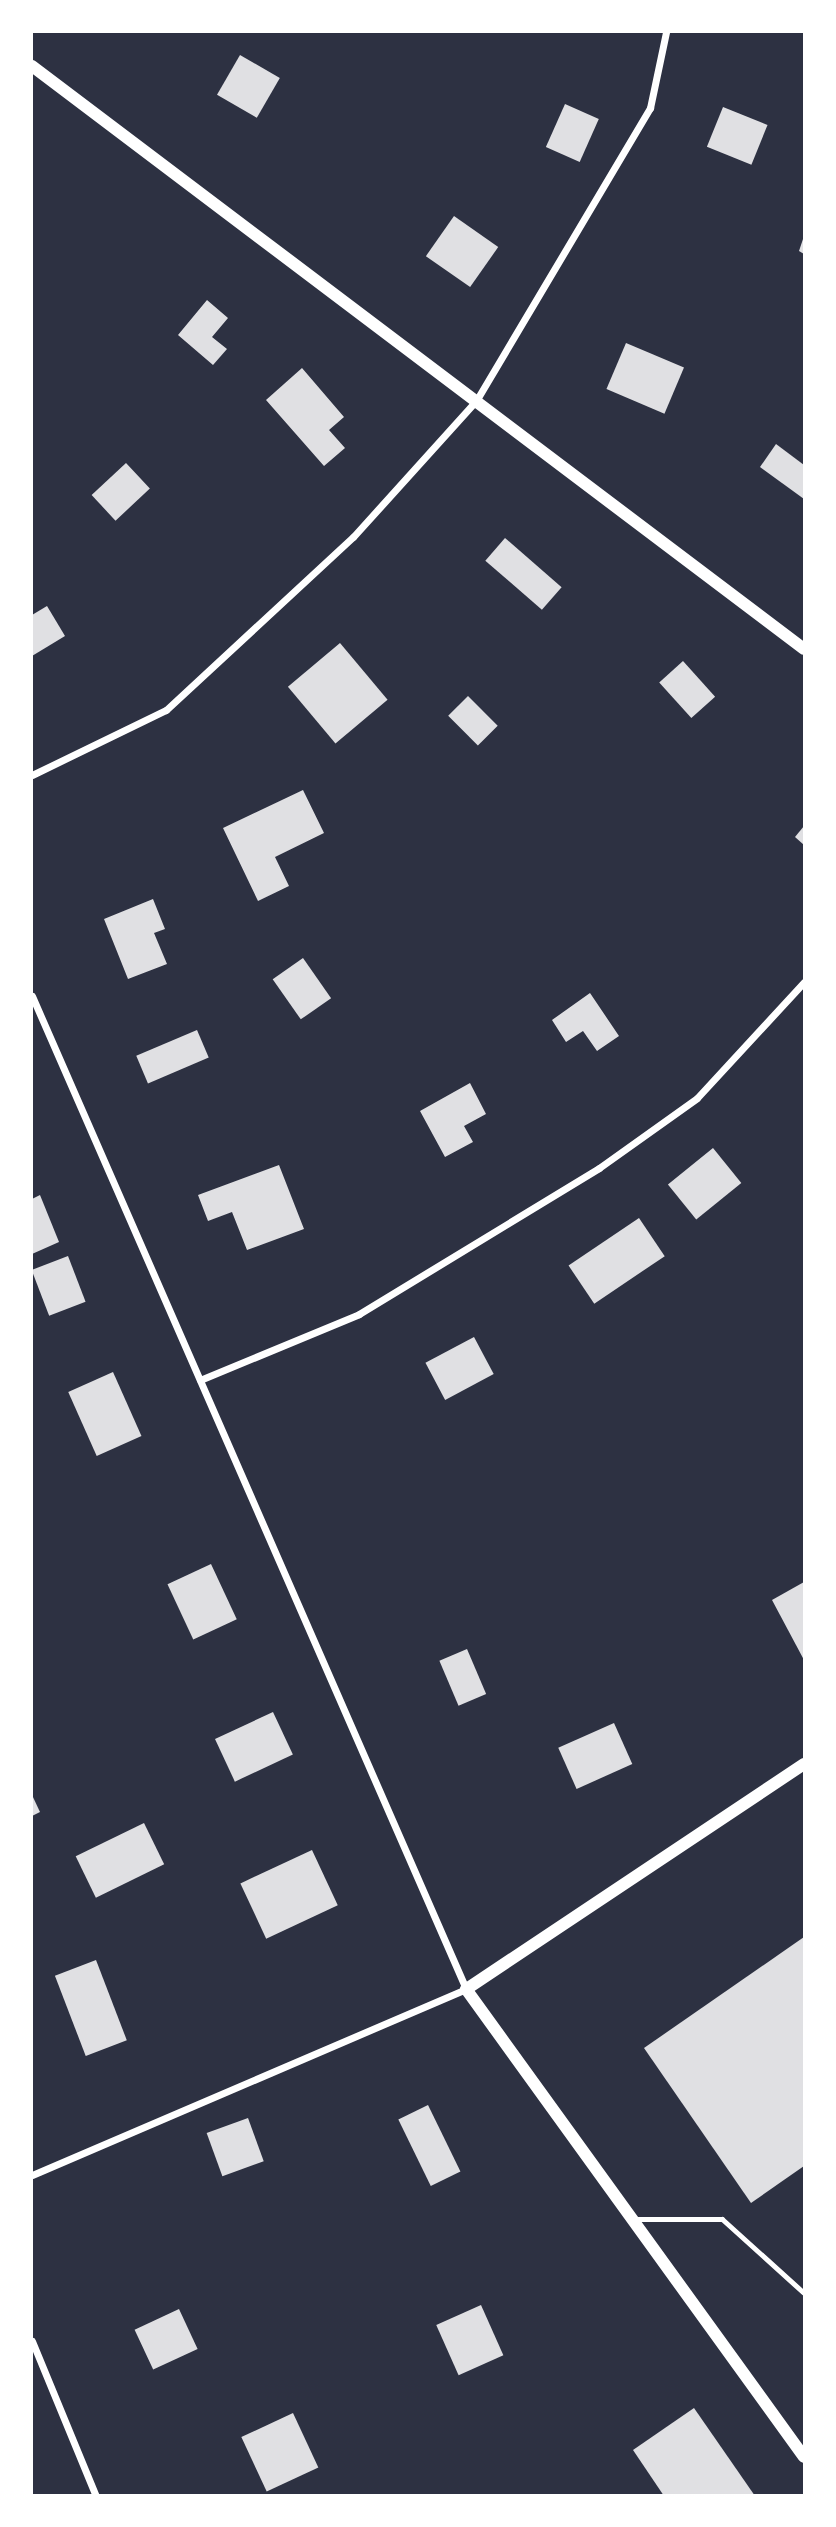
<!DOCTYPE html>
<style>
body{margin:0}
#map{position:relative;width:836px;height:2527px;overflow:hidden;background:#2d3142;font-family:"PT Sans",sans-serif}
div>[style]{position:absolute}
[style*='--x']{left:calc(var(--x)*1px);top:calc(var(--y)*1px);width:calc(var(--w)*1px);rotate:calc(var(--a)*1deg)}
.building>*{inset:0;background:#e0e0e3;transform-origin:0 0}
.service>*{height:5px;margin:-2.5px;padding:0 2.5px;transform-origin:2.5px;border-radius:2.5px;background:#fff}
.minor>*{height:7px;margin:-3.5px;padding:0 3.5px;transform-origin:3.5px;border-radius:3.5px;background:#fff}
.tertiary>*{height:12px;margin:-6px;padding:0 6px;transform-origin:6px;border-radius:6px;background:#fff}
span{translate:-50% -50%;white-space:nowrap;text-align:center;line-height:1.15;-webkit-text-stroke:5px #fff;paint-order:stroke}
.frame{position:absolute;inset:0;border:33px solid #fff;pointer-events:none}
</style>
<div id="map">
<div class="building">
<i style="left:240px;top:55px;width:46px;height:46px;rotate:30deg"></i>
<i style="left:565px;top:104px;width:37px;height:47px;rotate:24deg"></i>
<i style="left:723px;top:107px;width:48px;height:43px;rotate:22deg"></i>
<i style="left:454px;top:216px;width:54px;height:49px;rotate:35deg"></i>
<i style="clip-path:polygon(804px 236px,804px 254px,799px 251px)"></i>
<i style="clip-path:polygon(207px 300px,228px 318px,212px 337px,227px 349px,213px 365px,178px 335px)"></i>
<i style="left:626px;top:343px;width:63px;height:50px;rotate:23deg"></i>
<i style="clip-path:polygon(302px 368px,344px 417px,329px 430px,345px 448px,324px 466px,266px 400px)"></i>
<i style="clip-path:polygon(776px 444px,804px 465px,804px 499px,760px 467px)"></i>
<i style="left:126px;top:463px;width:35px;height:47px;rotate:47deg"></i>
<i style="left:505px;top:538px;width:75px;height:30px;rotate:41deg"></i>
<i style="clip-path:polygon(47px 606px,65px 636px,32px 656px,32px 615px)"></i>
<i style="left:340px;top:643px;width:74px;height:68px;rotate:50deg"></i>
<i style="left:683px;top:661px;width:48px;height:32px;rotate:48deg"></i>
<i style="left:468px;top:696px;width:42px;height:28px;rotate:45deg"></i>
<i style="clip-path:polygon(303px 790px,324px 833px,275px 857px,289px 886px,258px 901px,223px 828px)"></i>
<i style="clip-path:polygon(804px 826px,804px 845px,795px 837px)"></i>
<i style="clip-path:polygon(153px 899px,165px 929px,154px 933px,167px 964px,128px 979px,104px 919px)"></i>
<i style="left:303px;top:958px;width:49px;height:37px;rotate:55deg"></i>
<i style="clip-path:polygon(590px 993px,619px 1036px,597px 1051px,583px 1031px,566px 1042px,552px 1020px)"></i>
<i style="left:197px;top:1030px;width:30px;height:66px;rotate:67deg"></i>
<i style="clip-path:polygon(470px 1083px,486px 1114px,464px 1126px,473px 1142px,445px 1157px,420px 1111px)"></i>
<i style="left:713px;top:1148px;width:45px;height:58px;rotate:51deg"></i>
<i style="clip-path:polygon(279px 1165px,304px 1229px,247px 1250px,232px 1212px,208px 1221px,198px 1195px)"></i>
<i style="clip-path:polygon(40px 1195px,59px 1242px,32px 1254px,32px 1199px)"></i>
<i style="left:639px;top:1218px;width:46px;height:85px;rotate:56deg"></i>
<i style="left:68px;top:1256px;width:49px;height:39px;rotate:69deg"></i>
<i style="left:474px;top:1337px;width:42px;height:55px;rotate:62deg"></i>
<i style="left:113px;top:1372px;width:70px;height:49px;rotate:66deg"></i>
<i style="left:211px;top:1564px;width:61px;height:48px;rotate:65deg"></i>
<i style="clip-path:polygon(804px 1582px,804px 1660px,772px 1600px)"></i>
<i style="left:467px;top:1649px;width:49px;height:30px;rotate:67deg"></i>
<i style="left:273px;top:1712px;width:47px;height:64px;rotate:65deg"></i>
<i style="left:614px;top:1723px;width:45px;height:61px;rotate:66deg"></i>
<i style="clip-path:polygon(32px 1795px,40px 1812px,32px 1816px)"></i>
<i style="left:144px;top:1823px;width:46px;height:76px;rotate:64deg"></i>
<i style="left:312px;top:1850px;width:61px;height:79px;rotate:65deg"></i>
<i style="clip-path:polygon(804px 1937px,804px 2166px,751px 2203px,644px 2048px)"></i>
<i style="left:96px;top:1960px;width:86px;height:44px;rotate:69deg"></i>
<i style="left:428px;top:2105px;width:74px;height:33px;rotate:64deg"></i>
<i style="left:248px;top:2118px;width:46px;height:44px;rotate:70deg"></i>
<i style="left:481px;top:2305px;width:55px;height:49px;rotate:66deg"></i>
<i style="left:179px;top:2309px;width:44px;height:49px;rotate:65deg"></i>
<i style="clip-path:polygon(694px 2408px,755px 2496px,664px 2496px,633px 2450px)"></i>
<i style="left:293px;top:2413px;width:60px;height:57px;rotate:65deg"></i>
</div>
<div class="service">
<i style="--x:636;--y:2219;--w:86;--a:0"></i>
<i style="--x:722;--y:2219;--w:110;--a:42.1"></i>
</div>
<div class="minor">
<i style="--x:32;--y:775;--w:149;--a:-25.9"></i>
<i style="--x:166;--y:710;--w:255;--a:-42.8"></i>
<i style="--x:353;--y:537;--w:183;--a:-47.9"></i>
<i style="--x:476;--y:401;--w:341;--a:-59.3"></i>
<i style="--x:650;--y:108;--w:78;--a:-78.1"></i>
<i style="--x:32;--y:996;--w:1084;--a:66.39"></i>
<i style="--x:466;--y:1989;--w:472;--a:156.8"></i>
<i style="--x:200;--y:1380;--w:172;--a:-22.5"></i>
<i style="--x:359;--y:1314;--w:281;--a:-31.3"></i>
<i style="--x:599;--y:1168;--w:120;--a:-35.5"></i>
<i style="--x:697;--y:1098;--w:158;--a:-47.3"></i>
<i style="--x:32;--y:2341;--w:168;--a:67.6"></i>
</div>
<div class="tertiary">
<i style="--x:32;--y:66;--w:967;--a:37.06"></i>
<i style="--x:804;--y:1764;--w:406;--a:146.3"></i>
<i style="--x:466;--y:1989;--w:577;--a:54.16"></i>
</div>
<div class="frame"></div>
</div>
